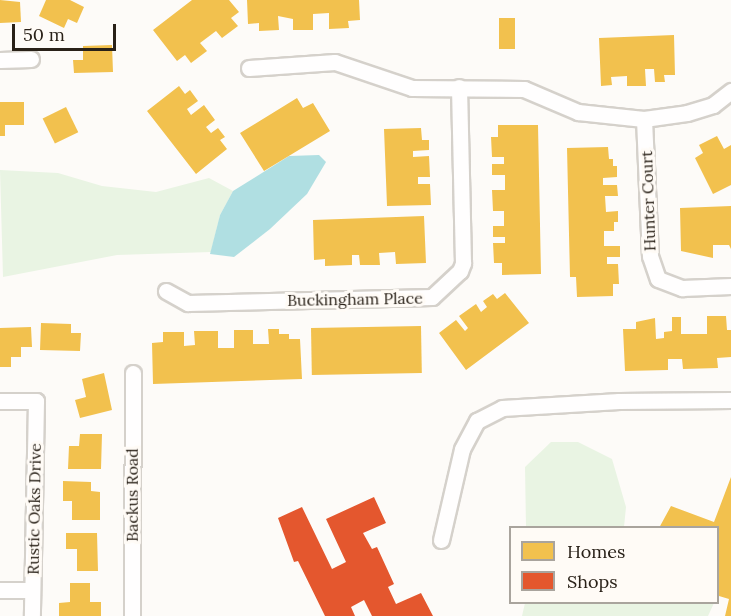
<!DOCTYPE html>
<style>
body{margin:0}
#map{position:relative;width:731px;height:616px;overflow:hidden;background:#fdfbf8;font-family:Lora,serif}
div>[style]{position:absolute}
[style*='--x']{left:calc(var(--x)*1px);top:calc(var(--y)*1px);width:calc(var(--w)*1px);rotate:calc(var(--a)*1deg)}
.green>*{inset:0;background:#e9f4e3}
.water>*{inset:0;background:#b0dfe2}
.homes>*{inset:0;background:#f2c14e;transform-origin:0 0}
.shops>*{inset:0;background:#e4572e}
.roads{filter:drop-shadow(2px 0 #d5d1cb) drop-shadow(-2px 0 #d5d1cb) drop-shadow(0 2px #d5d1cb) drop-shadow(0 -2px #d5d1cb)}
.minor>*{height:15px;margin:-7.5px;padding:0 7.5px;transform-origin:7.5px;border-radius:7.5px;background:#fffefe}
span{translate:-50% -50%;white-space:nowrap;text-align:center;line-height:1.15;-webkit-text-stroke:6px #fffbf6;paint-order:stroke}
.street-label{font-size:16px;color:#292118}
.legend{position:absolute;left:509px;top:526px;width:210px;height:78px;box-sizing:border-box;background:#fffbf6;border:2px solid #a9a49d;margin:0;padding:8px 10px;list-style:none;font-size:18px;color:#292118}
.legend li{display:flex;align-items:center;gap:12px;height:30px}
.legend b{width:30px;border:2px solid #a9a49d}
.scale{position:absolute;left:12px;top:24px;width:104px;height:27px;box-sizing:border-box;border:3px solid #292118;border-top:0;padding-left:8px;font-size:18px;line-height:21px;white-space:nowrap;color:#292118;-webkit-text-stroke:4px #fffbf6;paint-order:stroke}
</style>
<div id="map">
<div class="green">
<i style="clip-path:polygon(0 170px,58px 173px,102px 186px,156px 192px,209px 178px,233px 191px,220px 215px,211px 252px,117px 255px,3px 277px)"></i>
<i style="clip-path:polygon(551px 442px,578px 442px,612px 459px,626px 507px,624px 527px,526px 527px,525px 467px)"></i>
<i style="clip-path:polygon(525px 603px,525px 602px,714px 603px,708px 616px,522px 616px)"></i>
</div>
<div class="water">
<i style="clip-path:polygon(319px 155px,326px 162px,307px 194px,270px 229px,234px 257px,210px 254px,220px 215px,233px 191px,289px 156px)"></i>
</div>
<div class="homes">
<i style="clip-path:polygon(0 0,20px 2px,21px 22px,0 23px)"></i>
<i style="clip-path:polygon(46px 0,70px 0,84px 7px,77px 23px,68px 19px,64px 28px,39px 16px)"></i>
<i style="clip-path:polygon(192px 0,229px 0,239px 12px,231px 18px,238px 26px,222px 38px,216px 31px,200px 43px,207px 51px,191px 63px,185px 55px,177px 61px,153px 30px)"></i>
<i style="clip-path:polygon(247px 0,359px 0,360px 20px,348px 21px,349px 28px,329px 29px,329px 13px,313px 14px,313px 30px,293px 30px,293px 19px,278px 16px,279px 30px,259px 31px,259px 23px,248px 24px)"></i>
<i style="left:499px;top:18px;width:16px;height:31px"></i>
<i style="clip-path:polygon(674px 35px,675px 75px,664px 75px,665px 82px,655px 82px,654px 69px,645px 69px,646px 86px,627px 86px,627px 76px,611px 77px,612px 85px,601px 86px,599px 38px)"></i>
<i style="clip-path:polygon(112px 45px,113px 72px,74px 73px,73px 60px,83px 60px,83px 46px)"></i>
<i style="clip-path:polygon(179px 86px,185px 94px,190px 90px,198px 101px,187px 109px,191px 115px,204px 105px,215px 120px,206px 127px,211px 133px,218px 128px,225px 137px,220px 140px,227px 149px,196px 174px,147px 111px)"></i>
<i style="clip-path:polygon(297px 98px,303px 108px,313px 103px,330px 131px,264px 171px,240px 133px)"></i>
<i style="clip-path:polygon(0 102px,24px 102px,24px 125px,5px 125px,5px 136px,0 136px)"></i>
<i style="left:66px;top:107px;width:28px;height:26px;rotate:64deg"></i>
<i style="clip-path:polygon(498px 125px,538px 125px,541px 274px,502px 275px,502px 263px,494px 263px,493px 243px,505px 243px,505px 237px,493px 237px,493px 226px,504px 226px,504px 211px,493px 211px,492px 190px,505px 190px,505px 175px,492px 175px,492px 164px,504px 164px,504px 157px,492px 157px,491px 137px,498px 137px)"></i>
<i style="clip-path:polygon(421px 128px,422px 140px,429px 140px,429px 150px,413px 151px,413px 157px,429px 156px,430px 177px,418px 177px,418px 184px,430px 184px,431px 205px,387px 206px,384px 129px)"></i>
<i style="clip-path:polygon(717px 136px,724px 149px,731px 145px,731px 185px,713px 194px,695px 158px,703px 153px,699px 145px)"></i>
<i style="clip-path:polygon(608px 147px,609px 159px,613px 159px,613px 166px,617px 166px,617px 177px,603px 178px,603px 185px,617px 185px,618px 196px,605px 196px,606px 212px,618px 211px,618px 222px,614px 222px,614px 231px,604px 231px,604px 246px,620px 246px,620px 257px,607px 257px,607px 264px,618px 264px,619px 284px,613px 284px,613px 296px,577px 297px,576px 277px,570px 277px,567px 148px)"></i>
<i style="clip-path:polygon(731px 206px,731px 249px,729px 245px,713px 245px,713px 258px,681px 251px,680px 208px)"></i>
<i style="clip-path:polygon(424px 216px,426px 263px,396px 264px,395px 252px,379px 253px,380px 265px,360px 265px,359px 255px,352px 255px,352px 265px,325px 266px,325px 259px,314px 260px,313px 220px)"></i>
<i style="clip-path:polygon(505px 293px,529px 323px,466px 370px,439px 333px,456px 320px,465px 331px,468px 328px,459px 316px,476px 304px,481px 312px,487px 307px,483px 301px,493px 294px,497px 299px)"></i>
<i style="clip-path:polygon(707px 316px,726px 316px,727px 330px,731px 330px,731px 357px,717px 358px,718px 368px,683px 369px,682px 359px,668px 359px,668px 370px,625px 371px,623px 329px,636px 329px,636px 322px,655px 318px,656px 339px,664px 338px,664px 332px,672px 331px,672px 317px,681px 317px,681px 334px,707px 334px)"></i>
<i style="clip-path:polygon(41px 323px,71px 324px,71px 333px,81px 333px,80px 351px,40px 350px)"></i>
<i style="left:421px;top:326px;width:47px;height:110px;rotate:89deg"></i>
<i style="clip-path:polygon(31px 327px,32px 347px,21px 347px,21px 357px,11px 357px,11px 367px,0 367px,0 328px)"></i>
<i style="clip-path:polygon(268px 329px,279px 329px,279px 334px,289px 334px,289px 339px,300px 339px,302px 379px,153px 384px,152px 343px,163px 342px,163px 332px,184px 332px,184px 346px,195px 345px,194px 331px,218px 331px,218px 348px,234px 348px,234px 330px,253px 330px,253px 344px,269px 344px)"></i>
<i style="clip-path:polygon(104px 373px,112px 410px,80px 418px,75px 400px,86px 397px,82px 379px)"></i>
<i style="clip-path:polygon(80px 434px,102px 434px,101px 469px,68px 469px,69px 446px,79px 446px)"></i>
<i style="clip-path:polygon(731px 477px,731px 616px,725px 616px,729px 599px,719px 596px,718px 599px,718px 528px,659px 528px,671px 506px,714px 522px)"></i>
<i style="clip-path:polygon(63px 481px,91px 482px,91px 491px,100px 492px,100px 520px,72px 520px,72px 501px,63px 501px)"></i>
<i style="clip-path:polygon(66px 533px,97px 533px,98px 571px,77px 571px,77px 549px,66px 549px)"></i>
<i style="clip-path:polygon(70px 583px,90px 583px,90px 602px,101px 602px,101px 616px,59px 616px,59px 603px,70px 602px)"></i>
</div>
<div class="shops">
<i style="clip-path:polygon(374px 497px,386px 523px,363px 533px,372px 549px,377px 547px,394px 584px,388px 587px,396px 604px,421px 593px,433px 616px,372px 616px,364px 600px,351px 607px,355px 616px,325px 616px,298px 561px,294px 562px,278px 518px,302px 507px,332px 569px,346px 562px,326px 519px)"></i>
</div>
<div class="roads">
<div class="minor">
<i style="--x:0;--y:60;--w:31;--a:-2"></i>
<i style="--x:249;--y:68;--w:86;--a:-4"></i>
<i style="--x:335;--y:62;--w:81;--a:18.7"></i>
<i style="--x:412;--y:88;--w:112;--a:0.5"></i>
<i style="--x:524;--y:89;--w:59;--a:23.1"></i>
<i style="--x:578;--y:112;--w:66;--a:6.1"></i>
<i style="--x:644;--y:119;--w:43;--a:-7.9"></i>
<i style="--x:687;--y:113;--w:27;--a:-17"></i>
<i style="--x:713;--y:105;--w:23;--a:-38"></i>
<i style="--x:644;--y:119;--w:137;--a:87.5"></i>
<i style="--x:650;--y:256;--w:24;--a:71"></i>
<i style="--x:658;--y:279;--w:26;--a:21"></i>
<i style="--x:682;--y:288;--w:49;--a:-2.3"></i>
<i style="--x:166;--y:291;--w:25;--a:29"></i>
<i style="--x:188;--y:303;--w:244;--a:-1.4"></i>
<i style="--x:432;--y:297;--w:38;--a:-43"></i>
<i style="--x:460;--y:271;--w:9;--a:-69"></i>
<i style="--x:463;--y:263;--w:176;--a:-91.3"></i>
<i style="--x:0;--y:401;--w:36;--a:0"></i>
<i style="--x:36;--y:401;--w:215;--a:91.1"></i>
<i style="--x:441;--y:540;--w:93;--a:-77"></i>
<i style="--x:462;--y:449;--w:32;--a:-62"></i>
<i style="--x:477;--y:421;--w:28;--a:-27"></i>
<i style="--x:502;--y:408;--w:117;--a:-3.4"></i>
<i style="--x:619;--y:401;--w:112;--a:-0.5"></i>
<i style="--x:0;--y:590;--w:32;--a:0"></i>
<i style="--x:132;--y:616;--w:243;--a:-89.8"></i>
</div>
</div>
<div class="street-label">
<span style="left:648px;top:201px;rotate:-92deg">Hunter Court</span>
<span style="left:355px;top:299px;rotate:-1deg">Buckingham Place</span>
<span style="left:132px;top:495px;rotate:-90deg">Backus Road</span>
<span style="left:34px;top:509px;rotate:-89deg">Rustic Oaks Drive</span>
</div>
<ul class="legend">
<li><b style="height:16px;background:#f2c14e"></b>Homes</li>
<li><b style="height:16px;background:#e4572e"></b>Shops</li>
</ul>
<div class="scale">50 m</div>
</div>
